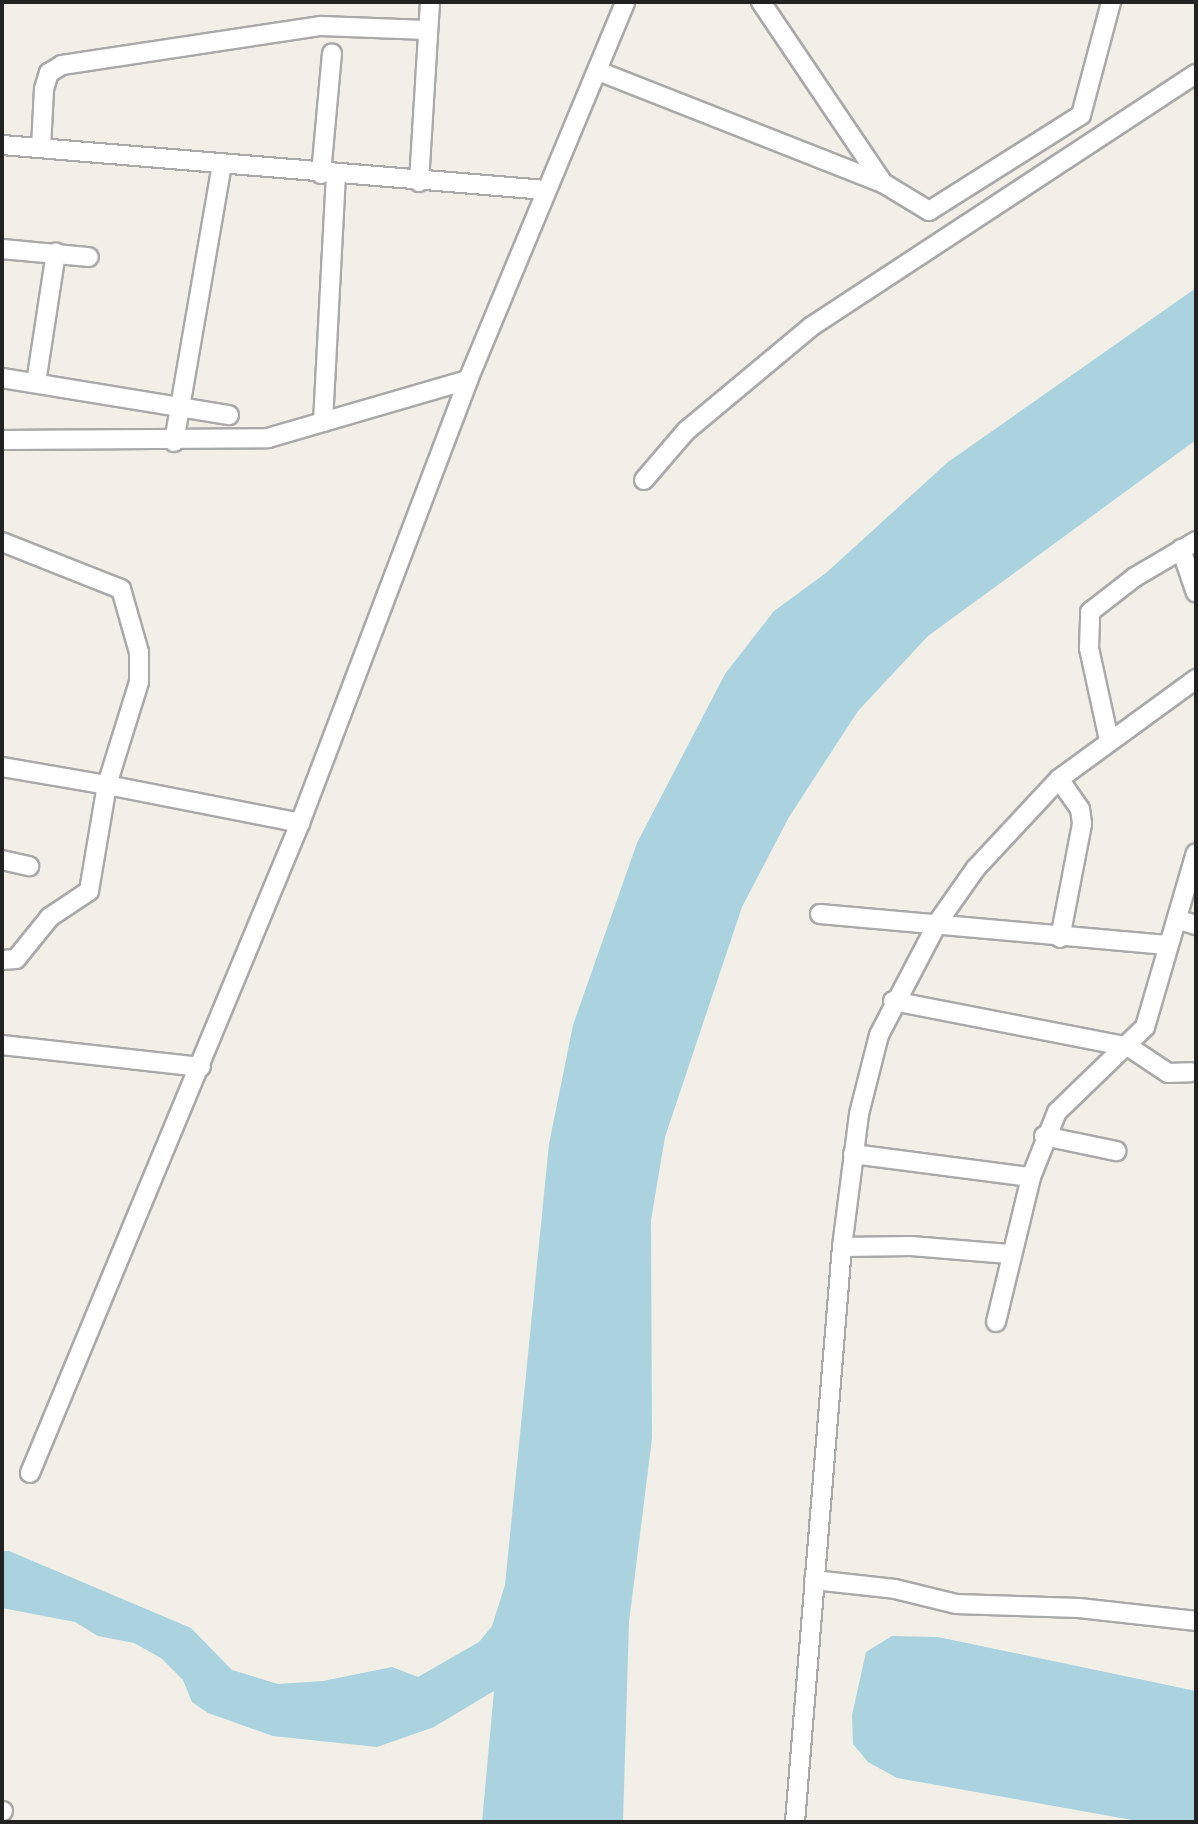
<!DOCTYPE html>
<style>
body{margin:0}
#map{position:relative;width:1198px;height:1824px;overflow:hidden;background:#f2efe9;font-family:Barlow,sans-serif}
div>[style]{position:absolute}
[style*='--x']{left:calc(var(--x)*1px);top:calc(var(--y)*1px);width:calc(var(--w)*1px);rotate:calc(var(--a)*1deg)}
.water>*{inset:0;background:#aad3df}
.roads{filter:drop-shadow(2px 0 #a9a9a9) drop-shadow(-2px 0 #a9a9a9) drop-shadow(0 2px #a9a9a9) drop-shadow(0 -2px #a9a9a9)}
.minor>*{height:18px;margin:-9px;padding:0 9px;transform-origin:9px;border-radius:9px;background:#fff}
span{translate:-50% -50%;white-space:nowrap;text-align:center;line-height:1.15;-webkit-text-stroke:6px #fff;paint-order:stroke}
.frame{position:absolute;inset:0;border:4px solid #222;pointer-events:none}
</style>
<div id="map">
<div class="water">
<i style="clip-path:polygon(1196px 288px,1196px 440px,928px 636px,858px 711px,789px 817px,742px 907px,665px 1137px,651px 1220px,652px 1438px,629px 1622px,623px 1822px,482px 1822px,494px 1691px,434px 1727px,377px 1747px,273px 1736px,208px 1713px,192px 1702px,183px 1680px,161px 1658px,134px 1643px,98px 1636px,75px 1622px,2px 1608px,2px 1551px,9px 1551px,191px 1628px,232px 1670px,278px 1684px,323px 1681px,392px 1667px,418px 1677px,479px 1642px,492px 1626px,505px 1585px,549px 1144px,573px 1025px,637px 843px,725px 674px,774px 611px,826px 573px,948px 462px)"></i>
<i style="clip-path:polygon(892px 1636px,938px 1637px,1196px 1691px,1196px 1822px,1138px 1821px,897px 1778px,868px 1762px,853px 1744px,852px 1715px,866px 1652px)"></i>
</div>
<div class="roads">
<div class="minor">
<i style="--x:761;--y:2;--w:218;--a:56"></i>
<i style="--x:598;--y:71;--w:306;--a:21.5"></i>
<i style="--x:883;--y:183;--w:54;--a:31.3"></i>
<i style="--x:929;--y:211;--w:180;--a:-32.3"></i>
<i style="--x:1081;--y:115;--w:117;--a:-75.1"></i>
<i style="--x:2;--y:145;--w:546;--a:4.73"></i>
<i style="--x:41;--y:148;--w:59;--a:-87.1"></i>
<i style="--x:44;--y:89;--w:17;--a:-73"></i>
<i style="--x:49;--y:73;--w:15;--a:-32"></i>
<i style="--x:62;--y:65;--w:262;--a:-8.6"></i>
<i style="--x:321;--y:26;--w:106;--a:2.2"></i>
<i style="--x:321;--y:174;--w:121;--a:-84.8"></i>
<i style="--x:419;--y:182;--w:180;--a:-86.5"></i>
<i style="--x:2;--y:249;--w:87;--a:5.3"></i>
<i style="--x:2;--y:378;--w:230;--a:9.3"></i>
<i style="--x:36;--y:383;--w:132;--a:-81.3"></i>
<i style="--x:323;--y:422;--w:246;--a:-87"></i>
<i style="--x:2;--y:440;--w:266;--a:-0.4"></i>
<i style="--x:268;--y:438;--w:208;--a:-16.2"></i>
<i style="--x:174;--y:442;--w:282;--a:-80.2"></i>
<i style="--x:644;--y:480;--w:65;--a:-49.4"></i>
<i style="--x:686;--y:431;--w:164;--a:-39.8"></i>
<i style="--x:812;--y:326;--w:459;--a:-33.3"></i>
<i style="--x:2;--y:542;--w:128;--a:21.6"></i>
<i style="--x:121;--y:589;--w:66;--a:74.1"></i>
<i style="--x:139;--y:652;--w:30;--a:90"></i>
<i style="--x:139;--y:682;--w:108;--a:107.3"></i>
<i style="--x:107;--y:785;--w:107;--a:-170.3"></i>
<i style="--x:1181;--y:549;--w:46;--a:71.2"></i>
<i style="--x:1109;--y:740;--w:94;--a:-102.3"></i>
<i style="--x:1089;--y:648;--w:36;--a:-88"></i>
<i style="--x:1090;--y:612;--w:57;--a:-37.9"></i>
<i style="--x:1135;--y:577;--w:71;--a:-30.5"></i>
<i style="--x:1059;--y:779;--w:37;--a:55"></i>
<i style="--x:1080;--y:809;--w:15;--a:82"></i>
<i style="--x:1082;--y:824;--w:116;--a:100.9"></i>
<i style="--x:2;--y:860;--w:28;--a:13"></i>
<i style="--x:820;--y:914;--w:348;--a:5.1"></i>
<i style="--x:1177;--y:919;--w:20;--a:18"></i>
<i style="--x:2;--y:960;--w:14;--a:-4"></i>
<i style="--x:16;--y:959;--w:54;--a:-51"></i>
<i style="--x:50;--y:917;--w:47;--a:-33.7"></i>
<i style="--x:89;--y:891;--w:108;--a:-80.4"></i>
<i style="--x:107;--y:785;--w:197;--a:11.1"></i>
<i style="--x:893;--y:1001;--w:240;--a:11"></i>
<i style="--x:1129;--y:1047;--w:47;--a:33.7"></i>
<i style="--x:1168;--y:1073;--w:23;--a:-2"></i>
<i style="--x:2;--y:1045;--w:200;--a:6.3"></i>
<i style="--x:1044;--y:1136;--w:74;--a:11.8"></i>
<i style="--x:853;--y:1154;--w:179;--a:7.4"></i>
<i style="--x:1031;--y:1177;--w:70;--a:-68.2"></i>
<i style="--x:1057;--y:1112;--w:122;--a:-44"></i>
<i style="--x:1145;--y:1027;--w:181;--a:-73.7"></i>
<i style="--x:842;--y:1247;--w:69;--a:-0.8"></i>
<i style="--x:911;--y:1246;--w:98;--a:4.7"></i>
<i style="--x:996;--y:1322;--w:149;--a:-76.4"></i>
<i style="--x:30;--y:1473;--w:704;--a:-67.44"></i>
<i style="--x:300;--y:823;--w:474;--a:-69.2"></i>
<i style="--x:468;--y:380;--w:409;--a:-67.4"></i>
<i style="--x:814;--y:1580;--w:81;--a:6.3"></i>
<i style="--x:895;--y:1589;--w:63;--a:13.8"></i>
<i style="--x:956;--y:1604;--w:123;--a:1.9"></i>
<i style="--x:1079;--y:1608;--w:118;--a:6.3"></i>
<i style="--x:2;--y:1811;--w:1;--a:0"></i>
<i style="--x:795;--y:1822;--w:577;--a:-85.33"></i>
<i style="--x:842;--y:1247;--w:134;--a:-82.7"></i>
<i style="--x:859;--y:1114;--w:81;--a:-75.8"></i>
<i style="--x:879;--y:1035;--w:127;--a:-62.4"></i>
<i style="--x:938;--y:922;--w:66;--a:-54.9"></i>
<i style="--x:976;--y:868;--w:122;--a:-47"></i>
<i style="--x:1059;--y:779;--w:170;--a:-36.1"></i>
</div>
</div>
<div class="frame"></div>
</div>
